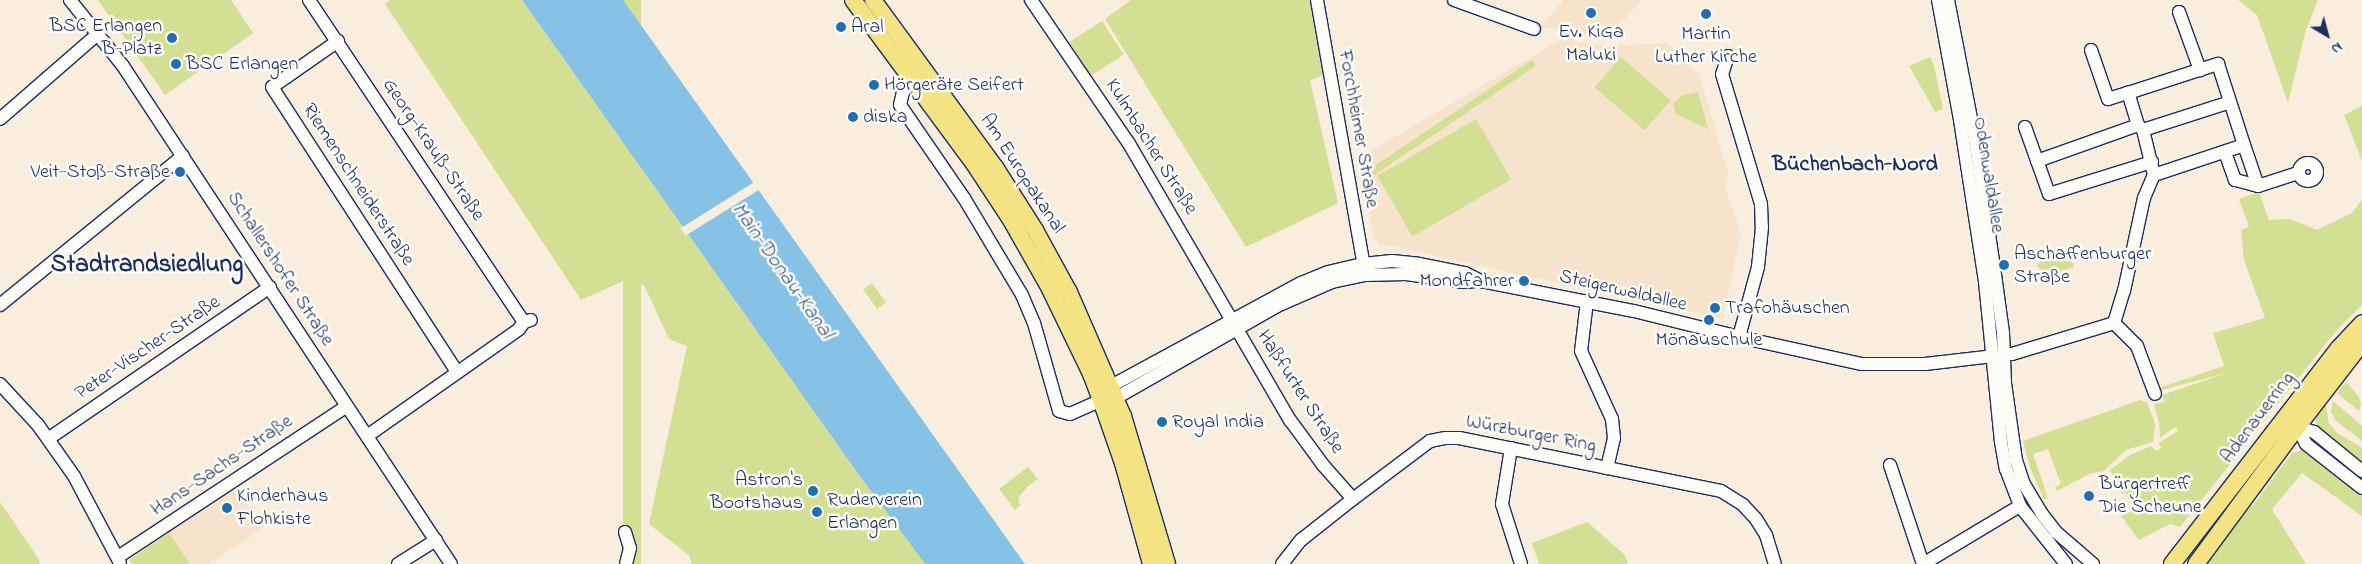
<!DOCTYPE html>
<meta charset="utf-8">
<style>
body{margin:0}
#map{position:relative;width:2362px;height:564px;overflow:hidden;background:#f9eddd;font-family:"Indie Flower",sans-serif}
div>[style]{position:absolute}
[style*='--x']{left:calc(var(--x)*1px);top:calc(var(--y)*1px);width:calc(var(--w)*1px);rotate:calc(var(--a)*1deg)}
.built>*{inset:0;background:#f6e3cb}
.green>*{inset:0;background:#d3df93;transform-origin:0 0}
.water>*{inset:0;background:#85c2e5}
.pier>*{inset:0;background:#f9eddd;transform-origin:0 0}
.roads{filter:drop-shadow(1px 0 #1b2f5e) drop-shadow(-1px 0 #1b2f5e) drop-shadow(0 1px #1b2f5e) drop-shadow(0 -1px #1b2f5e)}
.minor>*{height:12px;margin:-6px;padding:0 6px;transform-origin:6px;border-radius:6px;background:#fdfcf7}
.minor>.ring{margin:-6px;padding:0;box-sizing:content-box;background:none;border:12px solid #fdfcf7;border-radius:50%}
.major>*{height:16px;margin:-8px;padding:0 8px;transform-origin:8px;border-radius:8px;background:#f4e382}
.dots>*{width:14px;height:14px;translate:-50% -50%;box-sizing:border-box;border:2px solid #fdfcf7;border-radius:50%}
span{translate:-50% -50%;white-space:nowrap;text-align:center;line-height:1.15;-webkit-text-stroke:5px #fdfcf7;paint-order:stroke}
.poi-label{font-size:20px;color:#1b2f5e}
.right{translate:-100% -50%;text-align:right}
.left{translate:0 -50%;text-align:left}
.street-label{font-size:20px;color:#1b2f5e}
.water-label{font-size:21px;color:#3b5b86;font-style:italic}
.quarter-label{font-size:22px;color:#1b2f5e;font-weight:700}
.district-label{font-size:25px;color:#1b2f5e;font-weight:700}
.north{position:absolute;left:2302px;top:10px;width:50px;height:50px;-webkit-text-stroke:4px #fdfcf7;paint-order:stroke;rotate:143deg;font-size:14px;font-weight:700;line-height:20px;text-align:center;color:#1b2f5e}
.north::after{content:'';display:block;margin:auto;width:18px;height:22px;background:#1b2f5e;clip-path:polygon(50% 0,100% 100%,50% 72%,0 100%)}
</style>
<div id="map">
<div class="built">
<i style="clip-path:polygon(1563px 0,1642px 0,1608px 37px,1541px 27px)"></i>
<i style="clip-path:polygon(1562px 39px,1606px 46px,1667px 43px,1699px 74px,1728px 173px,1726px 191px,1741px 235px,1722px 319px,1591px 289px,1592px 285px,1573px 281px,1571px 286px,1379px 243px,1374px 238px,1359px 158px)"></i>
<i style="clip-path:polygon(236px 487px,263px 528px,210px 564px,153px 564px,141px 549px)"></i>
</div>
<div class="green">
<i style="clip-path:polygon(98px 0,231px 0,253px 33px,165px 95px)"></i>
<i style="clip-path:polygon(390px 0,522px 0,854px 468px,925px 564px,691px 564px,690px 556px,649px 524px,687px 346px,669px 339px,644px 285px,630px 278px,581px 300px,385px 4px)"></i>
<i style="left:623px;top:0;width:18px;height:693px"></i>
<i style="clip-path:polygon(1131px 0,1311px 0,1324px 75px,1310px 80px,1338px 203px,1246px 247px,1105px 19px)"></i>
<i style="clip-path:polygon(2238px 0,2318px 0,2305px 33px,2288px 103px,2257px 15px)"></i>
<i style="left:1102px;top:21px;width:40px;height:39px;rotate:57deg"></i>
<i style="left:1621px;top:57px;width:66px;height:40px;rotate:41deg"></i>
<i style="clip-path:polygon(1930px 57px,1934px 66px,1943px 109px,1935px 112px,1909px 66px)"></i>
<i style="left:1532px;top:60px;width:7px;height:196px;rotate:56deg"></i>
<i style="clip-path:polygon(1698px 92px,1708px 129px,1676px 114px,1673px 104px,1681px 96px)"></i>
<i style="clip-path:polygon(2362px 106px,2362px 161px,2344px 115px)"></i>
<i style="left:1476px;top:119px;width:70px;height:114px;rotate:60deg"></i>
<i style="clip-path:polygon(2259px 192px,2269px 220px,2290px 219px,2317px 230px,2352px 213px,2362px 200px,2362px 305px,2336px 331px,2180px 527px,2170px 524px,2139px 540px,2121px 516px,2134px 510px,2126px 493px,2122px 494px,2110px 470px,2130px 455px,2151px 446px,2156px 451px,2161px 448px,2159px 443px,2178px 431px,2175px 427px,2160px 438px,2159px 422px,2154px 404px,2165px 402px,2162px 395px,2227px 373px,2161px 390px,2159px 388px,2224px 366px,2213px 333px,2265px 318px,2244px 260px,2241px 230px,2249px 227px,2239px 199px)"></i>
<i style="clip-path:polygon(2069px 253px,2074px 267px,2054px 273px,2052px 268px,2043px 271px,2037px 266px,2041px 260px,2045px 261px)"></i>
<i style="left:872px;top:283px;width:24px;height:11px;rotate:54deg"></i>
<i style="clip-path:polygon(2346px 382px,2358px 396px,2361px 403px,2359px 411px,2337px 393px)"></i>
<i style="clip-path:polygon(2140px 400px,2147px 403px,2155px 424px,2153px 442px,2126px 450px,2104px 471px,2089px 474px,2057px 491px,2055px 487px,2061px 484px,2048px 449px,2033px 454px,2048px 498px,2044px 499px,2030px 468px,2023px 441px)"></i>
<i style="clip-path:polygon(2333px 401px,2362px 426px,2362px 441px,2335px 420px,2331px 412px)"></i>
<i style="clip-path:polygon(2325px 402px,2329px 423px,2336px 432px,2362px 448px,2362px 463px,2322px 434px,2316px 425px,2316px 418px)"></i>
<i style="clip-path:polygon(2302px 450px,2362px 496px,2362px 516px,2302px 473px,2272px 509px,2306px 564px,2202px 564px,2235px 521px,2254px 504px,2292px 453px)"></i>
<i style="clip-path:polygon(1028px 467px,1038px 479px,1027px 487px,1018px 498px,1020px 505px,1015px 510px,999px 489px)"></i>
<i style="clip-path:polygon(0 502px,38px 558px,40px 564px,0 564px)"></i>
<i style="clip-path:polygon(1587px 522px,1625px 555px,1628px 564px,1539px 564px,1532px 543px)"></i>
<i style="clip-path:polygon(169px 533px,190px 564px,132px 564px,129px 560px)"></i>
</div>
<div class="water">
<i style="clip-path:polygon(522px 0,623px 0,1025px 564px,925px 564px,854px 468px)"></i>
</div>
<div class="pier">
<i style="left:756px;top:181px;width:9px;height:89px;rotate:58deg"></i>
</div>
<div class="roads">
<div class="minor">
<i style="--x:70;--y:0;--w:85;--a:51.2"></i>
<i style="--x:123;--y:66;--w:596;--a:56.63"></i>
<i style="--x:309;--y:0;--w:387;--a:56.3"></i>
<i style="--x:1031;--y:0;--w:172;--a:55.7"></i>
<i style="--x:1128;--y:142;--w:322;--a:59.8"></i>
<i style="--x:1290;--y:420;--w:56;--a:53.7"></i>
<i style="--x:1323;--y:465;--w:45;--a:48.6"></i>
<i style="--x:1317;--y:0;--w:275;--a:80"></i>
<i style="--x:1454;--y:0;--w:85;--a:19.9"></i>
<i style="--x:1938;--y:0;--w:122;--a:79.6"></i>
<i style="--x:1960;--y:120;--w:164;--a:81.2"></i>
<i style="--x:1985;--y:282;--w:161;--a:84.3"></i>
<i style="--x:2001;--y:442;--w:27;--a:80"></i>
<i style="--x:2006;--y:469;--w:40;--a:69"></i>
<i style="--x:2020;--y:506;--w:74;--a:51.6"></i>
<i style="--x:1948;--y:0;--w:142;--a:79"></i>
<i style="--x:1975;--y:139;--w:129;--a:81.6"></i>
<i style="--x:1994;--y:267;--w:67;--a:82.2"></i>
<i style="--x:2003;--y:333;--w:50;--a:87.7"></i>
<i style="--x:2005;--y:383;--w:78;--a:81.9"></i>
<i style="--x:2016;--y:460;--w:25;--a:72"></i>
<i style="--x:2024;--y:484;--w:35;--a:59"></i>
<i style="--x:2042;--y:514;--w:23;--a:52"></i>
<i style="--x:2056;--y:532;--w:49;--a:40.9"></i>
<i style="--x:2179;--y:12;--w:62;--a:70.1"></i>
<i style="--x:338;--y:41;--w:80;--a:145.1"></i>
<i style="--x:272;--y:87;--w:340;--a:57"></i>
<i style="--x:2091;--y:50;--w:52;--a:70.9"></i>
<i style="--x:2108;--y:99;--w:21;--a:-17"></i>
<i style="--x:1728;--y:56;--w:19;--a:108"></i>
<i style="--x:1722;--y:74;--w:136;--a:73.3"></i>
<i style="--x:1761;--y:204;--w:23;--a:88"></i>
<i style="--x:1762;--y:227;--w:40;--a:95.7"></i>
<i style="--x:1758;--y:267;--w:73;--a:105.2"></i>
<i style="--x:914;--y:81;--w:16;--a:135"></i>
<i style="--x:903;--y:92;--w:13;--a:103"></i>
<i style="--x:900;--y:105;--w:113;--a:55.5"></i>
<i style="--x:964;--y:198;--w:113;--a:59.1"></i>
<i style="--x:1022;--y:295;--w:30;--a:67"></i>
<i style="--x:1034;--y:323;--w:91;--a:74.1"></i>
<i style="--x:1059;--y:411;--w:11;--a:15"></i>
<i style="--x:1070;--y:414;--w:34;--a:-24"></i>
<i style="--x:0;--y:119;--w:131;--a:-41"></i>
<i style="--x:2025;--y:127;--w:71;--a:70.3"></i>
<i style="--x:2049;--y:194;--w:108;--a:-17.3"></i>
<i style="--x:2143;--y:130;--w:91;--a:-17.8"></i>
<i style="--x:2037;--y:161;--w:107;--a:-19.6"></i>
<i class="ring" style="left:2299px;top:163px;width:6px;height:6px"></i>
<i style="--x:2154;--y:175;--w:46;--a:-103.7"></i>
<i style="--x:2143;--y:130;--w:7;--a:-135"></i>
<i style="--x:2138;--y:125;--w:34;--a:-107"></i>
<i style="--x:2128;--y:93;--w:95;--a:-17.9"></i>
<i style="--x:2218;--y:64;--w:85;--a:72.2"></i>
<i style="--x:2258;--y:186;--w:42;--a:-18"></i>
<i style="--x:1587;--y:301;--w:50;--a:96.8"></i>
<i style="--x:1581;--y:351;--w:75;--a:65.5"></i>
<i style="--x:1612;--y:419;--w:19;--a:84"></i>
<i style="--x:1614;--y:438;--w:31;--a:103"></i>
<i style="--x:0;--y:305;--w:236;--a:-39.2"></i>
<i style="--x:2114;--y:323;--w:34;--a:-73"></i>
<i style="--x:2124;--y:291;--w:95;--a:-77.9"></i>
<i style="--x:2144;--y:198;--w:25;--a:-67"></i>
<i style="--x:2154;--y:175;--w:95;--a:-18.4"></i>
<i style="--x:2244;--y:145;--w:43;--a:71.1"></i>
<i style="--x:2258;--y:186;--w:24;--a:-165"></i>
<i style="--x:2235;--y:180;--w:30;--a:-110"></i>
<i style="--x:2114;--y:323;--w:33;--a:45"></i>
<i style="--x:2137;--y:346;--w:51;--a:69.4"></i>
<i style="--x:0;--y:384;--w:56;--a:47.2"></i>
<i style="--x:38;--y:425;--w:62;--a:54.8"></i>
<i style="--x:74;--y:476;--w:98;--a:62.1"></i>
<i style="--x:1111;--y:386;--w:216;--a:-28.5"></i>
<i style="--x:1301;--y:283;--w:29;--a:-22"></i>
<i style="--x:1328;--y:272;--w:36;--a:-13"></i>
<i style="--x:1363;--y:264;--w:29;--a:-6"></i>
<i style="--x:1392;--y:261;--w:27;--a:6"></i>
<i style="--x:1419;--y:264;--w:47;--a:11.1"></i>
<i style="--x:1465;--y:273;--w:18;--a:27"></i>
<i style="--x:1481;--y:281;--w:156;--a:11.1"></i>
<i style="--x:1634;--y:311;--w:108;--a:13.9"></i>
<i style="--x:1739;--y:337;--w:126;--a:12.4"></i>
<i style="--x:1862;--y:364;--w:63;--a:0"></i>
<i style="--x:1925;--y:364;--w:88;--a:-6.6"></i>
<i style="--x:2012;--y:354;--w:107;--a:-16.9"></i>
<i style="--x:1116;--y:398;--w:185;--a:-29.7"></i>
<i style="--x:1277;--y:306;--w:60;--a:-23.6"></i>
<i style="--x:1332;--y:282;--w:34;--a:-12"></i>
<i style="--x:1365;--y:275;--w:41;--a:-1.4"></i>
<i style="--x:1406;--y:274;--w:58;--a:8"></i>
<i style="--x:1463;--y:282;--w:16;--a:-4"></i>
<i style="--x:2297;--y:427;--w:19;--a:62"></i>
<i style="--x:2306;--y:444;--w:71;--a:38.2"></i>
<i style="--x:2297;--y:427;--w:18;--a:16"></i>
<i style="--x:2314;--y:432;--w:62;--a:39.1"></i>
<i style="--x:367;--y:436;--w:186;--a:-35.1"></i>
<i style="--x:519;--y:329;--w:9;--a:-54"></i>
<i style="--x:524;--y:322;--w:7;--a:-16"></i>
<i style="--x:48;--y:439;--w:269;--a:-34.4"></i>
<i style="--x:1511;--y:448;--w:57;--a:99.1"></i>
<i style="--x:1502;--y:504;--w:63;--a:72.4"></i>
<i style="--x:1890;--y:465;--w:104;--a:71.6"></i>
<i style="--x:625;--y:532;--w:17;--a:73"></i>
<i style="--x:630;--y:548;--w:16;--a:104"></i>
<i style="--x:118;--y:557;--w:274;--a:-33.4"></i>
<i style="--x:398;--y:564;--w:45;--a:-32.3"></i>
<i style="--x:1282;--y:564;--w:31;--a:-52"></i>
<i style="--x:1301;--y:540;--w:66;--a:-38.3"></i>
<i style="--x:1353;--y:499;--w:96;--a:-37"></i>
<i style="--x:1430;--y:441;--w:16;--a:-11"></i>
<i style="--x:1446;--y:438;--w:13;--a:0"></i>
<i style="--x:1459;--y:438;--w:267;--a:11.4"></i>
<i style="--x:1721;--y:491;--w:26;--a:32"></i>
<i style="--x:1743;--y:505;--w:19;--a:47"></i>
<i style="--x:1756;--y:519;--w:19;--a:58"></i>
<i style="--x:1766;--y:535;--w:30;--a:73"></i>
<i style="--x:1923;--y:564;--w:113;--a:-30.9"></i>
</div>
<div class="major">
<i style="--x:853;--y:0;--w:202;--a:53.5"></i>
<i style="--x:973;--y:162;--w:69;--a:56.8"></i>
<i style="--x:1011;--y:220;--w:77;--a:60.4"></i>
<i style="--x:1049;--y:287;--w:97;--a:64.2"></i>
<i style="--x:1091;--y:374;--w:28;--a:69"></i>
<i style="--x:1101;--y:400;--w:67;--a:70.8"></i>
<i style="--x:1123;--y:463;--w:105;--a:74.5"></i>
<i style="--x:873;--y:0;--w:207;--a:53.9"></i>
<i style="--x:995;--y:167;--w:75;--a:57.6"></i>
<i style="--x:1035;--y:230;--w:71;--a:61.3"></i>
<i style="--x:1069;--y:292;--w:135;--a:66.5"></i>
<i style="--x:1123;--y:416;--w:154;--a:73.4"></i>
<i style="--x:2172;--y:564;--w:273;--a:-52.3"></i>
<i style="--x:2339;--y:348;--w:34;--a:-47"></i>
<i style="--x:2196;--y:564;--w:170;--a:-53.6"></i>
<i style="--x:2297;--y:427;--w:106;--a:-52.3"></i>
</div>
</div>
<div class="dots">
<i style="left:1591px;top:13px;background:#1f6fb2"></i>
<i style="left:1706px;top:14px;background:#1f6fb2"></i>
<i style="left:841px;top:27px;background:#1f6fb2"></i>
<i style="left:172px;top:38px;background:#1f6fb2"></i>
<i style="left:176px;top:64px;background:#1f6fb2"></i>
<i style="left:874px;top:85px;background:#1f6fb2"></i>
<i style="left:853px;top:117px;background:#1f6fb2"></i>
<i style="left:180px;top:172px;background:#1f6fb2"></i>
<i style="left:2004px;top:265px;background:#1f6fb2"></i>
<i style="left:1524px;top:281px;background:#1f6fb2"></i>
<i style="left:1715px;top:308px;background:#1f6fb2"></i>
<i style="left:1709px;top:320px;background:#1f6fb2"></i>
<i style="left:1162px;top:422px;background:#1f6fb2"></i>
<i style="left:813px;top:491px;background:#1f6fb2"></i>
<i style="left:2089px;top:496px;background:#1f6fb2"></i>
<i style="left:227px;top:508px;background:#1f6fb2"></i>
<i style="left:817px;top:512px;background:#1f6fb2"></i>
</div>
<div class="poi-label">
<span class="right" style="left:162px;top:38px">BSC Erlangen<br>B-Platz</span>
<span class="left" style="left:851px;top:27px">Aral</span>
<span style="left:1591px;top:44px">Ev. KiGa<br>Maluki</span>
<span style="left:1706px;top:46px">Martin<br>Luther Kirche</span>
<span class="left" style="left:186px;top:64px">BSC Erlangen</span>
<span class="left" style="left:884px;top:85px">Hörgeräte Seifert</span>
<span class="left" style="left:863px;top:117px">diska</span>
<span class="right" style="left:170px;top:172px">Veit-Stoß-Straße</span>
<span class="left" style="left:2014px;top:266px">Aschaffenburger<br>Straße</span>
<span class="right" style="left:1514px;top:281px">Mondfahrer</span>
<span class="left" style="left:1725px;top:308px">Trafohäuschen</span>
<span style="left:1709px;top:340px">Mönauschule</span>
<span class="left" style="left:1172px;top:422px">Royal India</span>
<span class="right" style="left:803px;top:492px">Astron's<br>Bootshaus</span>
<span class="left" style="left:2099px;top:496px">Bürgertreff<br>Die Scheune</span>
<span class="left" style="left:237px;top:508px">Kinderhaus<br>Flohkiste</span>
<span class="left" style="left:827px;top:512px">Ruderverein<br>Erlangen</span>
</div>
<div class="street-label">
<span style="left:1358px;top:129px;rotate:80deg">Forchheimer Straße</span>
<span style="left:1151px;top:147px;rotate:58deg">Kulmbacher Straße</span>
<span style="left:433px;top:150px;rotate:56deg">Georg-Krauß-Straße</span>
<span style="left:1022px;top:174px;rotate:57deg">Am Europakanal</span>
<span style="left:1988px;top:175px;rotate:81deg">Odenwaldallee</span>
<span style="left:358px;top:185px;rotate:57deg">Riemenschneiderstraße</span>
<span style="left:280px;top:269px;rotate:57deg">Schallershofer Straße</span>
<span style="left:1623px;top:291px;rotate:13deg">Steigerwaldallee</span>
<span style="left:148px;top:348px;rotate:-34deg">Peter-Vischer-Straße</span>
<span style="left:1300px;top:392px;rotate:57deg">Haßfurter Straße</span>
<span style="left:2258px;top:418px;rotate:-53deg">Adenauerring</span>
<span style="left:1531px;top:434px;rotate:11deg">Würzburger Ring</span>
<span style="left:222px;top:466px;rotate:-34deg">Hans-Sachs-Straße</span>
</div>
<div class="water-label">
<span style="left:782px;top:271px;rotate:55deg">Main-Donau-Kanal</span>
</div>
<div class="quarter-label">
<span style="left:1855px;top:166px">Büchenbach-Nord</span>
</div>
<div class="district-label">
<span style="left:147px;top:265px">Stadtrandsiedlung</span>
</div>
<div class="north">N</div>
</div>
